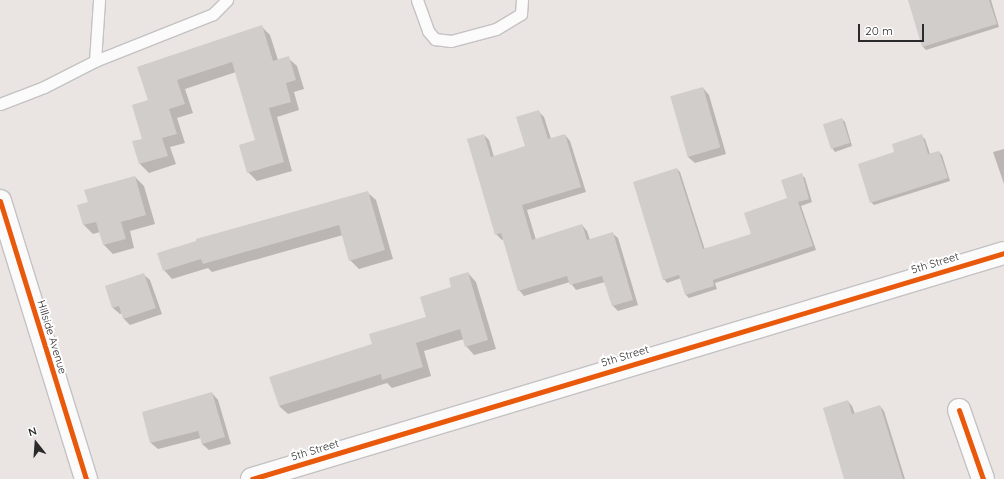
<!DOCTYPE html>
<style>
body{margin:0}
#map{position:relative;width:1004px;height:479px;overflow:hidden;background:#eae4e2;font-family:Quicksand,sans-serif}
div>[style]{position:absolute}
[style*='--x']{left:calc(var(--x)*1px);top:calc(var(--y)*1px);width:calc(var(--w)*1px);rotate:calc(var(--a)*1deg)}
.shadow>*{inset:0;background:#0003}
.building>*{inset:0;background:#d1cdcb;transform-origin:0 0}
.roads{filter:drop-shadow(1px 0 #c4c2c3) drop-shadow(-1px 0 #c4c2c3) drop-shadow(0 1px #c4c2c3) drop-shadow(0 -1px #c4c2c3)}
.lane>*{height:11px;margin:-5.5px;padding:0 5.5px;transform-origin:5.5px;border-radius:5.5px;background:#fcfbfb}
.street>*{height:22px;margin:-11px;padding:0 11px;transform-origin:11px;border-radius:11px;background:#fcfbfb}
.cycleway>*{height:5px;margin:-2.5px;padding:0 2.5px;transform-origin:2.5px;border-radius:2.5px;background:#e8590c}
span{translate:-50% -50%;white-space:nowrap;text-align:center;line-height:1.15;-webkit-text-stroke:4px #fff;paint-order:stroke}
.street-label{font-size:11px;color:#2b2b2b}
.north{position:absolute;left:16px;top:423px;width:40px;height:40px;-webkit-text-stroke:3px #fff;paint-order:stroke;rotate:343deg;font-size:11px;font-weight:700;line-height:16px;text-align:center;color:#2b2b2b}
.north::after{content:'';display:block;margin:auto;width:14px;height:18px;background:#2b2b2b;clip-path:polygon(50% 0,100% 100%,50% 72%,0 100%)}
.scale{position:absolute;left:858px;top:24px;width:66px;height:18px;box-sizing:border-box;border:2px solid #2b2b2b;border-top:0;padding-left:5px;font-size:12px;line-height:14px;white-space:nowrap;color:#2b2b2b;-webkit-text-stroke:3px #fff;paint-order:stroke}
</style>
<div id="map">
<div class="shadow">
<i style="clip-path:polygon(909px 0,991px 0,999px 27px,926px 50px,923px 47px)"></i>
<i style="clip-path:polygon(261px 26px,270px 35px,278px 60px,288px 58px,297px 66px,304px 89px,294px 92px,299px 110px,277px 117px,292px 171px,257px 181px,248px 172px,256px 141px,236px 72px,185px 89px,193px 113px,177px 118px,185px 143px,170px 147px,176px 164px,149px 173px,140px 164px,134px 142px,143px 139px,149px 101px,138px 67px)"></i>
<i style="clip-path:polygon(703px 88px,709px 95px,726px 154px,695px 163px,688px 157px)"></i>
<i style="clip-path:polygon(538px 111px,544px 117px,551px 139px,565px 135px,570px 141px,586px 192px,527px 210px,536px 240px,582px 225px,587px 231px,590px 240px,612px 233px,618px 238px,638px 305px,618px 311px,613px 306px,605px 282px,576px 290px,570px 282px,524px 296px,519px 290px,504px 239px,502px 240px,496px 234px,484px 135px,489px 140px,494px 157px,527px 147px)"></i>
<i style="clip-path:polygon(842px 119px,845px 122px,852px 146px,835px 152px,832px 148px)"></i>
<i style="clip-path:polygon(921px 136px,925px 139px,930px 154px,939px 152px,942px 155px,950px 181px,874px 205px,871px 202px)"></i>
<i style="clip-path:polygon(1004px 149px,1004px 184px,993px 152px)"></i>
<i style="clip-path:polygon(677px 169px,680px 172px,705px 250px,752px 234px,788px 198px,801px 174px,805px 178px,812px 202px,801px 206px,816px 250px,715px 283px,717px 289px,689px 298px,686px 295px,681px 278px,667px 283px,664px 279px)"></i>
<i style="clip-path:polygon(135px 177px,144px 186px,155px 224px,130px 231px,134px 248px,113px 254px,104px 245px,100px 232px,93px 234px,84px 225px,78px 206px,89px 203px)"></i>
<i style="clip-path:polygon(367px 192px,376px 200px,393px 259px,359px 269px,350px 260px,343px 235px,212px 272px,208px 268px,172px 279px,164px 270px,197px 241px)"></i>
<i style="clip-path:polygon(468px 273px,476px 282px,496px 349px,474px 355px,466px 346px,464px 339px,424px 351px,431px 376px,392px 388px,387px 383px,288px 414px,279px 406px,373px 345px,427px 318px)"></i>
<i style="clip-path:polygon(143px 274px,150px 280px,162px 314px,130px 325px,124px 319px,122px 313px,120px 314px,113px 308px,106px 286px)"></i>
<i style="clip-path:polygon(212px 393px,218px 400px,231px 444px,209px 450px,202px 444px,201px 438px,158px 449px,151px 443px,143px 413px)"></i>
<i style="clip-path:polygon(848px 401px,852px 406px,855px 414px,880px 406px,884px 411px,905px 479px,845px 479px)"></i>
</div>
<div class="building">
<i style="clip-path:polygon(908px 0,989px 0,997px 24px,922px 47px)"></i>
<i style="clip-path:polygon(262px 25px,273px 61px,289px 56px,296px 80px,286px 83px,291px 102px,269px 108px,284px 162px,247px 173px,239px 145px,255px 140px,232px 62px,177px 80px,185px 104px,169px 109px,177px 134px,162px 138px,168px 156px,139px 164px,132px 141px,142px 139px,132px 105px,148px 100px,137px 67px)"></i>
<i style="left:703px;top:87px;width:63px;height:34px;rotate:74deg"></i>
<i style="clip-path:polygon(539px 110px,548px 139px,565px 134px,581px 187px,522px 205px,532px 240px,582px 224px,587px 240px,613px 232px,633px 300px,612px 306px,602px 276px,570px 285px,567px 276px,518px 291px,501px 233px,495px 235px,467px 139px,484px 134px,491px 157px,525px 146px,516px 117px)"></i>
<i style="left:842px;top:118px;width:26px;height:20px;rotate:72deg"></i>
<i style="clip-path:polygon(922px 134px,928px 154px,939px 151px,948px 178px,870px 203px,858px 164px,894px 152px,892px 144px)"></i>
<i style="clip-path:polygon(677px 168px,703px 249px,751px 234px,744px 213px,787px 198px,781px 180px,802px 173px,809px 199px,798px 202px,813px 246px,713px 280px,714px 286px,685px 295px,679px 275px,663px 280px,633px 182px)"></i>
<i style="clip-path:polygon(135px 176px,146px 215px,121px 222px,126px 239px,103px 245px,96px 222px,83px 225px,77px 205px,88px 202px,84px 190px)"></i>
<i style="clip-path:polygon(368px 191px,385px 250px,349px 261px,339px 225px,203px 264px,201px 259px,163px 271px,157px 253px,196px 241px,196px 239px)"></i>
<i style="clip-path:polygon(468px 272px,488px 340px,465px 347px,460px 329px,416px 343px,423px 367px,382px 380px,381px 374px,279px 406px,269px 377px,372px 344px,369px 334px,426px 317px,420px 297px,451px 287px,449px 278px)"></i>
<i style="clip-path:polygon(144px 273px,156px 308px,123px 319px,119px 306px,112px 308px,105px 286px)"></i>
<i style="clip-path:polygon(212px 392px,225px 437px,202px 444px,198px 431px,150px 443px,142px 412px)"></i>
<i style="clip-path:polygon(848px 400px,852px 414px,880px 405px,903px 479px,844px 479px,823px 408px)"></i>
</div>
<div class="roads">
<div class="lane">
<i style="--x:417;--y:0;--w:33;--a:70"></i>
<i style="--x:428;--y:31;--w:11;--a:49"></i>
<i style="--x:435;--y:39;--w:16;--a:7"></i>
<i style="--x:451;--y:41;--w:47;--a:-14.9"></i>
<i style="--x:496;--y:29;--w:29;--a:-31"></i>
<i style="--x:521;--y:14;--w:14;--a:-86"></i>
<i style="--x:95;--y:61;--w:127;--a:-21.7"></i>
<i style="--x:213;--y:14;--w:20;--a:-45"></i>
<i style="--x:0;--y:104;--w:47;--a:-21.1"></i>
<i style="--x:44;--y:87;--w:57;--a:-27"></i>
<i style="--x:95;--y:61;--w:61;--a:-86.2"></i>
</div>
<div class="street">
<i style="--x:0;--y:201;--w:291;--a:72.8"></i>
<i style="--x:959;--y:410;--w:73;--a:70.8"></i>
<i style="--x:252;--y:479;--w:785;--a:-16.73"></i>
</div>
</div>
<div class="cycleway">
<i style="--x:0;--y:201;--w:291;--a:72.8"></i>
<i style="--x:959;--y:410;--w:73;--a:70.8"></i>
<i style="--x:252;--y:479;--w:785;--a:-16.73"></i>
</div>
<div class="street-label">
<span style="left:935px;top:263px;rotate:-17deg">5th Street</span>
<span style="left:52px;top:337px;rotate:73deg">Hillside Avenue</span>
<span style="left:625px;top:356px;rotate:-17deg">5th Street</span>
<span style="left:315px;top:450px;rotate:-17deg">5th Street</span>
</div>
<div class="north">N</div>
<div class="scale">20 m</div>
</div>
